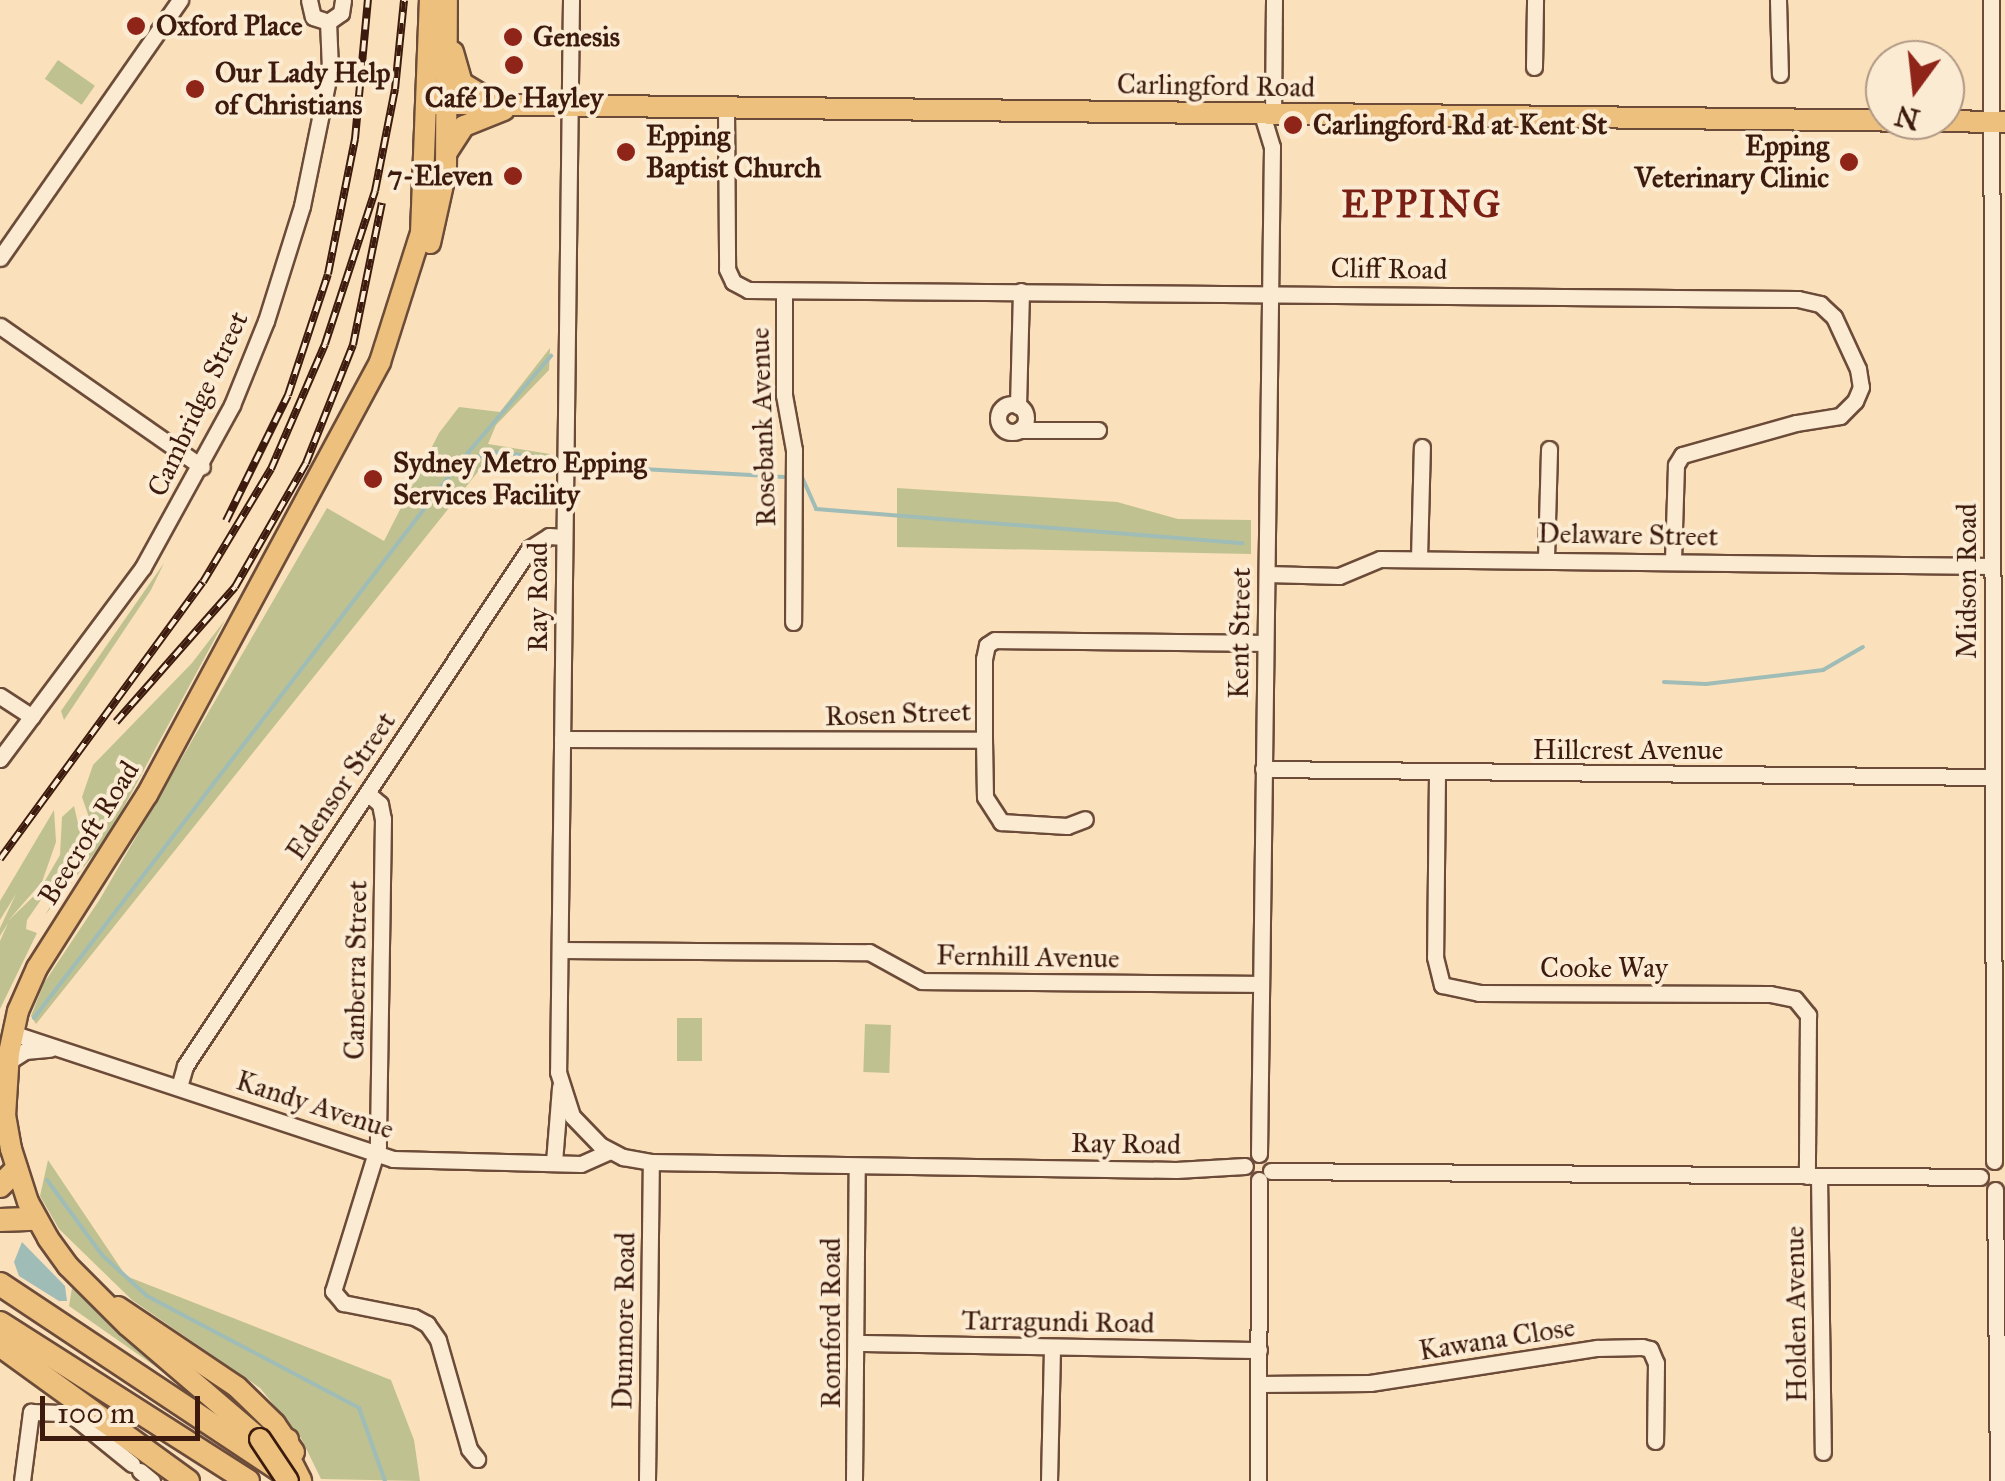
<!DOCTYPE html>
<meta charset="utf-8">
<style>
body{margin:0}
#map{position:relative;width:2005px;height:1481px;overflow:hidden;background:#fae0bb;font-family:"IM FELL Great Primer",serif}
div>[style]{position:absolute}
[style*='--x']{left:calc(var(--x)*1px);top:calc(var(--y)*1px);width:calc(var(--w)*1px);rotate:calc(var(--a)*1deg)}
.green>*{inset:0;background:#bfc290;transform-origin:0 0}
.water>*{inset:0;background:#9fbcb6}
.stream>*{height:4px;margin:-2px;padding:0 2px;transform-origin:2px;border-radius:2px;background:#9fbcb6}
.roads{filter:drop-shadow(2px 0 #6c4c39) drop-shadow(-2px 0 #6c4c39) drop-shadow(0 2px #6c4c39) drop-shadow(0 -2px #6c4c39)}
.minor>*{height:15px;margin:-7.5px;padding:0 7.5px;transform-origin:7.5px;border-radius:7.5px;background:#fcebd3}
.minor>.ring{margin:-7.5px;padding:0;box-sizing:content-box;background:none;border:15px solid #fcebd3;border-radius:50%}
.major>*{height:20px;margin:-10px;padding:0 10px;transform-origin:10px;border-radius:10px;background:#edc07e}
.highway>*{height:22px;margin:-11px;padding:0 11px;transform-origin:11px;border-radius:11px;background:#edc07e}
.rail>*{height:8px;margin-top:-4px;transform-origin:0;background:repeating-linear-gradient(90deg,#fcebd3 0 11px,#3c1b0e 0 22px);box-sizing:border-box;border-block:2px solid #3c1b0e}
.bridges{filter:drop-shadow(2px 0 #3c1b0e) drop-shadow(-2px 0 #3c1b0e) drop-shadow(0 2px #3c1b0e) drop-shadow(0 -2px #3c1b0e)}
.major-bridge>*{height:20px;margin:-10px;padding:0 10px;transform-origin:10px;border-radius:10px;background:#edc07e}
.dots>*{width:28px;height:28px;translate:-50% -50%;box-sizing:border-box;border:5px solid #fcebd3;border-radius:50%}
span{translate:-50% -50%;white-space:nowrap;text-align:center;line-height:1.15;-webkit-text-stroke:8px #fcebd3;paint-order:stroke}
.poi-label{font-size:28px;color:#3c1b0e;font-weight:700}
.left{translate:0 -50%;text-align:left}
.right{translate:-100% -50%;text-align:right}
.street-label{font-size:28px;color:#3c1b0e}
.district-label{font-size:38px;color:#7a1f14;font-weight:700;letter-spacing:2.5px}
.north{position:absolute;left:1865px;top:40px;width:100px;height:100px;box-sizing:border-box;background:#fcebd3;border:2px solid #af9884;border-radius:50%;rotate:195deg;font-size:28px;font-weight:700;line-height:40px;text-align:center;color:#3c1b0e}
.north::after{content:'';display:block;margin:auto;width:35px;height:45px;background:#8f2418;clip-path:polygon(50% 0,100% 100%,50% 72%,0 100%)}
.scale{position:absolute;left:40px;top:1396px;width:160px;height:45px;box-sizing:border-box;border:5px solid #3c1b0e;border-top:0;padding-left:12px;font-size:30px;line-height:35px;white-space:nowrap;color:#3c1b0e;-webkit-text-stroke:8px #fcebd3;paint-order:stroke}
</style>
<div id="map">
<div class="green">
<i style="left:58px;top:60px;width:45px;height:23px;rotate:35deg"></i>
<i style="clip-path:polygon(550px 348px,549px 370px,496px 425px,488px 444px,550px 454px,551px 463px,506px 457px,485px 463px,36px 1024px,31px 1016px,44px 983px,100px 899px,327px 508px,384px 541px,439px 433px,459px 407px,500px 412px)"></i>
<i style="clip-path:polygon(897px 488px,1117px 502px,1178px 519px,1251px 520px,1251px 554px,897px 547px)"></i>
<i style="clip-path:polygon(164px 563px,151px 590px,64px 720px,61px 711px)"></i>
<i style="clip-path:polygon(225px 620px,107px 838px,45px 915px,88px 845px,93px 829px,82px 797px,93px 765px,192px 663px)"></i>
<i style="clip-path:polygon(74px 806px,80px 832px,72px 855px,27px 920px,26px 929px,37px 933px,0 1009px,0 941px,8px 923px,0 936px,0 928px,16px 894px,0 920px,0 901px,54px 810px,56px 842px,42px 882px,8px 921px,39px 891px,60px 855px,62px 817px)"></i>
<i style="left:677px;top:1018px;width:25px;height:43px"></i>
<i style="left:865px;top:1024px;width:26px;height:48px;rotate:2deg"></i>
<i style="clip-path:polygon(48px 1160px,126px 1276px,391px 1380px,414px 1440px,420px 1481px,321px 1479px,301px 1438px,260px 1388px,132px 1300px,59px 1229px,40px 1196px)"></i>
<i style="clip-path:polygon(72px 1288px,115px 1324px,232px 1420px,69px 1306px)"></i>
</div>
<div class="water">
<i style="clip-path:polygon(22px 1242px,65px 1286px,67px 1301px,59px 1301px,19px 1276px,14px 1262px)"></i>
</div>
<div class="stream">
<i style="--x:460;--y:462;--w:37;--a:-16"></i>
<i style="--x:496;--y:452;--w:57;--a:7"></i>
<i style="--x:588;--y:466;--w:196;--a:3.2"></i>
<i style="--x:802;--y:477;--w:35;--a:66"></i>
<i style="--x:816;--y:509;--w:428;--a:4.6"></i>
<i style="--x:1664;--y:682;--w:42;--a:2.7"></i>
<i style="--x:1706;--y:684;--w:118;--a:-6.8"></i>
<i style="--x:1823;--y:670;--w:46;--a:-29.9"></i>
<i style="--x:34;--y:1018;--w:700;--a:-52.54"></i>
<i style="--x:460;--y:462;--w:140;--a:-49.4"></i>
<i style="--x:47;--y:1180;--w:93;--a:53.7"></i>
<i style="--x:102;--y:1255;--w:61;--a:42.3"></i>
<i style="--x:147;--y:1296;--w:240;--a:27.8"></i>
<i style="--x:359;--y:1408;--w:77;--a:70.4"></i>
</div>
<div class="roads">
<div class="minor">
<i style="--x:309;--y:0;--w:17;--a:77"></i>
<i style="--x:313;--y:17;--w:16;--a:18"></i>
<i style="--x:328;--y:22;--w:16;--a:-35"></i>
<i style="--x:341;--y:13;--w:13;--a:-81"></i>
<i style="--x:571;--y:0;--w:1072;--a:90.69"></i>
<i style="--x:558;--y:1072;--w:46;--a:72.3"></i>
<i style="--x:572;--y:1116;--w:40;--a:46"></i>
<i style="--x:600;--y:1145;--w:26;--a:28"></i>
<i style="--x:623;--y:1157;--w:28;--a:10"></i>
<i style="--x:651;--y:1162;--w:525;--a:0.87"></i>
<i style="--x:1176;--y:1170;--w:69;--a:-3.3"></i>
<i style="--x:1778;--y:0;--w:74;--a:88.5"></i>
<i style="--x:1991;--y:0;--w:1161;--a:89.85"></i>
<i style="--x:1534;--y:67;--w:67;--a:-89.1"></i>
<i style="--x:726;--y:108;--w:161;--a:89.6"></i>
<i style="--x:727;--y:269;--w:14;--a:65"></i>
<i style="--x:733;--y:282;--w:17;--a:28"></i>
<i style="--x:748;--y:290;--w:1050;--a:0.49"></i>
<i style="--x:1798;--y:299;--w:23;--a:13"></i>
<i style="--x:1820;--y:304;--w:19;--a:43"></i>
<i style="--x:1834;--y:317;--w:57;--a:65.2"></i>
<i style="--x:1858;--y:369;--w:18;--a:81"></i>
<i style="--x:1861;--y:387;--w:15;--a:113"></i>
<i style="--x:1855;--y:401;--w:21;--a:135"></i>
<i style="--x:1840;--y:416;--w:45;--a:171"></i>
<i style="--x:1796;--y:423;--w:118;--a:164.3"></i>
<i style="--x:1682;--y:455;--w:12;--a:121"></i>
<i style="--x:1676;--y:465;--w:95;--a:91.8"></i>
<i style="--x:1273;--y:115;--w:115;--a:-89.5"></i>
<i style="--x:0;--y:258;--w:315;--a:-55.1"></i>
<i style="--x:784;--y:291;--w:104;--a:90"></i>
<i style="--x:784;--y:395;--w:56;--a:79.7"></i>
<i style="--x:794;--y:450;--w:172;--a:90.3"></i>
<i style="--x:0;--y:326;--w:246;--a:34.9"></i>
<i class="ring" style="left:998px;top:404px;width:13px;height:13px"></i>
<i style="--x:1018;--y:406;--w:115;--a:-88.5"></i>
<i style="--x:1019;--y:430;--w:79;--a:0"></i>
<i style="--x:1419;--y:558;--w:111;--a:-88.5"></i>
<i style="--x:1546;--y:558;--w:109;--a:-88.4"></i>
<i style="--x:1267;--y:574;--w:72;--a:1.6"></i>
<i style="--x:1339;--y:576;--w:44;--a:-22.5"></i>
<i style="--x:1380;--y:559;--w:612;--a:0.66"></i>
<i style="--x:0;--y:696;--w:38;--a:33"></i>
<i style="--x:562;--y:739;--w:422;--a:0.1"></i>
<i style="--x:984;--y:740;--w:81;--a:-90"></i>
<i style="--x:984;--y:659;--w:14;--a:-78"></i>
<i style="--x:987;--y:645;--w:9;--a:-32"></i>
<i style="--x:995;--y:640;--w:269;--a:0.6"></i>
<i style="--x:984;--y:740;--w:57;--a:89"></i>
<i style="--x:985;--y:797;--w:30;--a:57"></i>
<i style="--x:1001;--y:822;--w:66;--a:3.5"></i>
<i style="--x:1067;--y:826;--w:19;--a:-21"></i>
<i style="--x:0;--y:759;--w:239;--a:-53.3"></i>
<i style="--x:143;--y:567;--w:185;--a:-61.2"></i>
<i style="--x:232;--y:405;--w:91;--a:-68"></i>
<i style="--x:266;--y:321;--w:121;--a:-72.6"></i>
<i style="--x:302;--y:206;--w:140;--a:-78.4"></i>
<i style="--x:330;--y:69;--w:47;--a:-92.4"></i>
<i style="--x:1263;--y:769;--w:729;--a:0.63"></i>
<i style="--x:1437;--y:774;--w:183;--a:90.6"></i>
<i style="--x:1435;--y:957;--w:29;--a:76"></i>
<i style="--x:1442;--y:985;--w:38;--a:12"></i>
<i style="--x:1479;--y:993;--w:291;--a:0.2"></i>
<i style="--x:1770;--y:994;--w:25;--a:11"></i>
<i style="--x:1795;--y:999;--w:21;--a:51"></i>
<i style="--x:1808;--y:1015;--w:161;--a:90.4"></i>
<i style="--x:367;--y:793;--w:17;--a:40"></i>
<i style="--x:380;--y:804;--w:15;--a:79"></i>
<i style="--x:383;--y:819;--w:327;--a:90.9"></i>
<i style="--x:378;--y:1146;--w:152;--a:107.2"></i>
<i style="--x:333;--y:1291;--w:16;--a:50"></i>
<i style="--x:343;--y:1303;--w:72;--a:11.2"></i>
<i style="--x:414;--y:1317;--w:15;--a:28"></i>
<i style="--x:427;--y:1324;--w:19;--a:55"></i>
<i style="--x:438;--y:1340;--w:113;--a:74.1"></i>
<i style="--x:469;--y:1449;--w:13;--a:51"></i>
<i style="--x:561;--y:950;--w:308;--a:0.4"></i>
<i style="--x:869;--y:952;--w:60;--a:28.7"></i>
<i style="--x:922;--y:981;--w:339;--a:0.5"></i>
<i style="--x:12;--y:1033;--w:401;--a:18.3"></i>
<i style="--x:393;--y:1159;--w:188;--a:1.5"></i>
<i style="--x:581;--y:1164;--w:32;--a:-24"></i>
<i style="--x:8;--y:1062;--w:20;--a:-33"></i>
<i style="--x:25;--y:1051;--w:25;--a:-5"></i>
<i style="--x:179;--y:1087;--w:22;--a:-74"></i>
<i style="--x:185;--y:1066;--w:622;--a:-56.34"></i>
<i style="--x:530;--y:548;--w:22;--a:-32"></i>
<i style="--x:549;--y:536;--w:15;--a:4"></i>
<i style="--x:1259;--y:1154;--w:1007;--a:-89.26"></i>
<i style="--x:1272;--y:147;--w:34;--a:-107"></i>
<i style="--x:554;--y:1162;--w:75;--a:-85.4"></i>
<i style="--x:1271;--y:1171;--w:709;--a:0.48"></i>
<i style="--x:1819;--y:1176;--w:276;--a:89.2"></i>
<i style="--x:1995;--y:1190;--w:291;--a:89.4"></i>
<i style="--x:857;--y:1343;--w:402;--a:1"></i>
<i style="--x:1259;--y:1384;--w:111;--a:-0.5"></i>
<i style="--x:1370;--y:1383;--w:230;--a:-8.8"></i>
<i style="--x:1597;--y:1348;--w:45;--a:-1.3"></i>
<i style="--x:1642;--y:1347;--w:8;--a:14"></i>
<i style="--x:1650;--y:1349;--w:15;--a:67"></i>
<i style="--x:1656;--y:1363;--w:78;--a:90.7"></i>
<i style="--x:140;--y:1471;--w:16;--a:40"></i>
<i style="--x:22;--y:1481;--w:70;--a:-82.6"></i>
<i style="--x:31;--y:1412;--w:38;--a:2"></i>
<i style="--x:69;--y:1413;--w:81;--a:39"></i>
<i style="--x:647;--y:1481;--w:319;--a:-89.3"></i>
<i style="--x:854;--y:1481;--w:315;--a:-89.5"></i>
<i style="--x:1049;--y:1481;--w:133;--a:-88.7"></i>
<i style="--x:1258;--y:1481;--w:301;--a:-89.8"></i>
</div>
<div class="major">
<i style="--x:453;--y:52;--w:32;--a:74"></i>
<i style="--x:462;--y:83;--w:37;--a:31"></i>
<i style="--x:427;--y:104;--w:1578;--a:0.65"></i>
<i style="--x:447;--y:152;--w:31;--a:-57"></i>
<i style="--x:464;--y:126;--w:43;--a:-21.8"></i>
<i style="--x:430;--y:243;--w:74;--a:-77.5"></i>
<i style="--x:446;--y:171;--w:171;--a:-89.7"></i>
<i style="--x:118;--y:1307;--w:143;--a:33.9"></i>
<i style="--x:237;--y:1387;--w:53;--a:44.2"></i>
<i style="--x:275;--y:1424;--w:34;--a:56"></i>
<i style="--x:260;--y:1439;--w:174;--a:-139.4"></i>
<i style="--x:128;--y:1326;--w:85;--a:-135"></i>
<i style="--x:68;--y:1266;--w:34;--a:-126"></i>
<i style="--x:48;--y:1238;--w:41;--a:-119.1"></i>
<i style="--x:28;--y:1202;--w:56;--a:-107.8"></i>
<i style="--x:11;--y:1149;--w:34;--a:-100"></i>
<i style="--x:5;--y:1116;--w:63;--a:-86.4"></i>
<i style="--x:9;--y:1053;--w:43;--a:-77.9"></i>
<i style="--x:18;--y:1011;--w:47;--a:-66.2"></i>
<i style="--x:37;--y:968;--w:205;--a:-57.6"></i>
<i style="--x:147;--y:795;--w:492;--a:-61.7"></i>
<i style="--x:380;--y:362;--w:135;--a:-72.4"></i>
<i style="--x:421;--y:233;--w:233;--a:-87.8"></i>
</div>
<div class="highway">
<i style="--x:0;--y:1186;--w:23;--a:-45"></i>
<i style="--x:0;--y:1220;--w:35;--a:-2"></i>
<i style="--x:0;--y:1284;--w:342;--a:33.6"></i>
<i style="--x:0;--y:1323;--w:294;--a:32.5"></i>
<i style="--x:0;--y:1345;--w:232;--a:35.9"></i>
<i style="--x:287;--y:1440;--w:17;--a:87"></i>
<i style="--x:288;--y:1457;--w:27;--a:63"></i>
</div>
</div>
<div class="rail">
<i style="--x:226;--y:521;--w:140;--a:-63.8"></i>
<i style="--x:288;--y:395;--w:127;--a:-71.7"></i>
<i style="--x:328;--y:274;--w:138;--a:-78.7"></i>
<i style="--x:355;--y:139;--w:140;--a:-84.7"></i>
<i style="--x:116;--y:722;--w:180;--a:-48.6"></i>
<i style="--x:235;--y:587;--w:143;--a:-60.2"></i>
<i style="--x:306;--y:463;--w:127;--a:-68.3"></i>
<i style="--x:353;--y:345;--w:145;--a:-78.5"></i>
<i style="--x:0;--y:859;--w:343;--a:-53.8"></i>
<i style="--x:203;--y:582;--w:132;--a:-59"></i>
<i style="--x:271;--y:469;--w:136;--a:-66.6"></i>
<i style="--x:325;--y:344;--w:161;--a:-71.9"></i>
<i style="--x:375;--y:191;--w:104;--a:-78.9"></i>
<i style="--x:395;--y:89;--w:89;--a:-84.2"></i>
</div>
<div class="bridges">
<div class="major-bridge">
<i style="--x:260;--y:1439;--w:50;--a:56.3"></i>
</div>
</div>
<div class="dots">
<i style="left:136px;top:26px;background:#8f2418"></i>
<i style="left:513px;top:37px;background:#8f2418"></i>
<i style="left:514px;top:65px;background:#8f2418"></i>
<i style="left:195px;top:89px;background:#8f2418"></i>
<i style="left:1293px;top:125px;background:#8f2418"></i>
<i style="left:626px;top:152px;background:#8f2418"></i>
<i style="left:1849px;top:162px;background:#8f2418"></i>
<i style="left:513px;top:176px;background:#8f2418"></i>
<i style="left:373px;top:479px;background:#8f2418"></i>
</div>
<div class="poi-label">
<span class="left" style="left:156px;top:26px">Oxford Place</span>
<span class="left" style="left:533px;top:37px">Genesis</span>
<span class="left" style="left:215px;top:89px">Our Lady Help<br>of Christians</span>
<span style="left:514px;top:98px">Café De Hayley</span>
<span class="left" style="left:1313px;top:125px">Carlingford Rd at Kent St</span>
<span class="left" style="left:646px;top:152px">Epping<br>Baptist Church</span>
<span class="right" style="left:1829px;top:162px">Epping<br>Veterinary Clinic</span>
<span class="right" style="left:493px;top:176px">7-Eleven</span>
<span class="left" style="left:393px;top:479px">Sydney Metro Epping<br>Services Facility</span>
</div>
<div class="street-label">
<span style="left:1216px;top:86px;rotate:1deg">Carlingford Road</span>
<span style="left:1389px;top:269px;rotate:1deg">Cliff Road</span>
<span style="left:198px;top:404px;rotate:-65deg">Cambridge Street</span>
<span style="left:763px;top:427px;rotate:-92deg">Rosebank Avenue</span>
<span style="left:1628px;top:535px;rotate:1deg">Delaware Street</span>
<span style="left:1967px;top:581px;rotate:-90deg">Midson Road</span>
<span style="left:538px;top:597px;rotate:-90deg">Ray Road</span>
<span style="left:1240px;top:633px;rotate:-89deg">Kent Street</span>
<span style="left:898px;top:714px;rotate:-2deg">Rosen Street</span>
<span style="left:1628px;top:750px">Hillcrest Avenue</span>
<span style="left:341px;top:786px;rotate:-56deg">Edensor Street</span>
<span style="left:89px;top:833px;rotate:-58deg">Beecroft Road</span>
<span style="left:1028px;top:957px;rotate:1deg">Fernhill Avenue</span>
<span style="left:1604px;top:968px">Cooke Way</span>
<span style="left:356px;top:970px;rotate:-89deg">Canberra Street</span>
<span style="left:315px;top:1105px;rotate:18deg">Kandy Avenue</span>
<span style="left:1126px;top:1144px;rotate:1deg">Ray Road</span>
<span style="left:1796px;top:1314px;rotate:-91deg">Holden Avenue</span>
<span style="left:624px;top:1321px;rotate:-89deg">Dunmore Road</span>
<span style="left:1058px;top:1322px;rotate:1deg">Tarragundi Road</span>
<span style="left:831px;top:1323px;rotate:-90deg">Romford Road</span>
<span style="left:1497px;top:1339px;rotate:-9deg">Kawana Close</span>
</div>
<div class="district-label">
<span style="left:1422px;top:205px">EPPING</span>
</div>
<div class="north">N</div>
<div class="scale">100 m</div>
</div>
